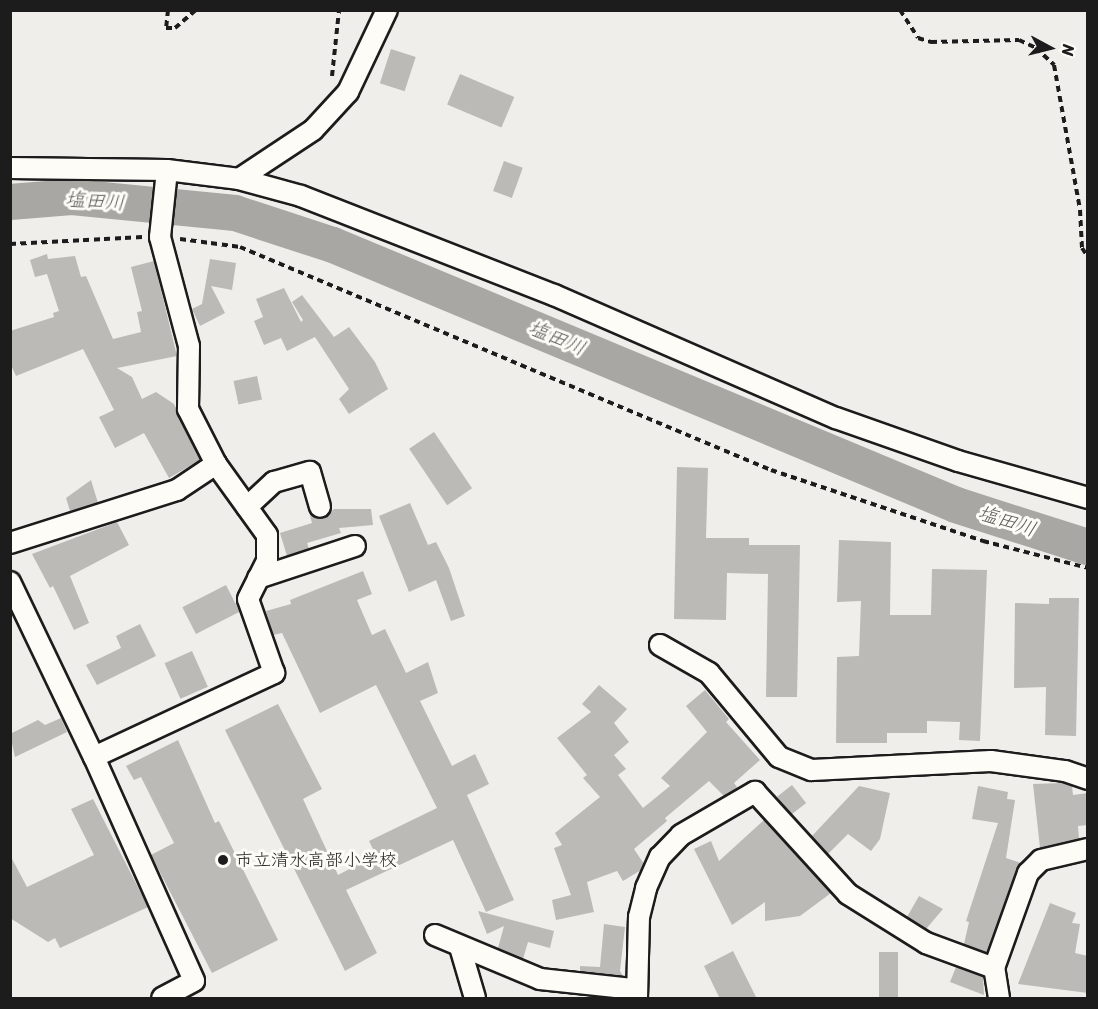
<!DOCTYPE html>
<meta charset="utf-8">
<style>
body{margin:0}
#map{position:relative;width:1098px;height:1009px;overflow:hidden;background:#f0eeea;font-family:Sriracha,"Klee One",sans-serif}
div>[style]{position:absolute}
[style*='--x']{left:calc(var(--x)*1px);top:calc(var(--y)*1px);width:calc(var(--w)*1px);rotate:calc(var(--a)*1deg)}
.river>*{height:36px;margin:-18px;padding:0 18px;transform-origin:18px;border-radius:18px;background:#a8a7a3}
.building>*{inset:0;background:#bbbab6;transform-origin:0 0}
.path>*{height:4px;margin-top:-2px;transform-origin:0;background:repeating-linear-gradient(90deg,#1c1c1c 0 6px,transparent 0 10.5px)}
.roads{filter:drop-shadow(2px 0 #1c1c1c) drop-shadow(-2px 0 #1c1c1c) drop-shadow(0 2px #1c1c1c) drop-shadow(0 -2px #1c1c1c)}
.street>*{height:20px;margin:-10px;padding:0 10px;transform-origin:10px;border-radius:10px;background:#fdfcf7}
.dots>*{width:16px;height:16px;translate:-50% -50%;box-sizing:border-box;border:3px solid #fdfcf7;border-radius:50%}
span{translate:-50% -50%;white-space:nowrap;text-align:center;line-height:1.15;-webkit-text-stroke:6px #fdfcf7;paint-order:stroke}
.poi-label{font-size:18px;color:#1c1c1c}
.left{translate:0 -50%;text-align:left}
.water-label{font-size:20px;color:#5b5b59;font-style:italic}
.frame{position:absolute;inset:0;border:12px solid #1c1c1c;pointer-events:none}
.north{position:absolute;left:1020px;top:18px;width:60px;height:60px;-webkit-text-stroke:4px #fdfcf7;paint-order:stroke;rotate:97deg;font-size:16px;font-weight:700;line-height:24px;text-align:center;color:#1c1c1c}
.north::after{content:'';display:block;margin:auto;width:21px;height:27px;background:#1c1c1c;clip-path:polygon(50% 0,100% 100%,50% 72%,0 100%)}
</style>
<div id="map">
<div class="river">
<i style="--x:10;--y:202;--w:62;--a:-4.6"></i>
<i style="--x:72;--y:197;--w:164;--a:5.6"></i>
<i style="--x:235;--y:213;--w:103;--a:18.1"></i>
<i style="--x:333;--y:245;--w:675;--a:22.65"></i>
<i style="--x:956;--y:505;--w:139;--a:17.7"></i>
</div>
<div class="building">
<i style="left:391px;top:49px;width:26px;height:36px;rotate:18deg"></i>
<i style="left:460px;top:74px;width:59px;height:33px;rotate:23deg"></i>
<i style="left:504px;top:161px;width:20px;height:32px;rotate:20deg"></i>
<i style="clip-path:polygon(47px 254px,48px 259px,75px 256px,81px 277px,86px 276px,113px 339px,141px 332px,137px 312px,142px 311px,131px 267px,154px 261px,177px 356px,117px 368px,132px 377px,142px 399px,156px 392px,174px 404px,200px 460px,169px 478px,144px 433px,115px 448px,99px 417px,114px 410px,83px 349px,16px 376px,10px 363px,10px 331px,54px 317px,53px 313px,59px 311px,47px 274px,35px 277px,30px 260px)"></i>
<i style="clip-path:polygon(210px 259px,236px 263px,232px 290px,211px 286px,225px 313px,200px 326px,192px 309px,202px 304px)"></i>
<i style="clip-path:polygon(284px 288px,301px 322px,303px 320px,292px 302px,302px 295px,334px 337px,349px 327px,375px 362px,388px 389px,349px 414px,339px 399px,349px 389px,315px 337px,287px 351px,281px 338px,264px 345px,254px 321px,263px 317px,256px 299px)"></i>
<i style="left:257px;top:376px;width:24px;height:24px;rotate:78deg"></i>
<i style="left:434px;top:432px;width:68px;height:30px;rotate:56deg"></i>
<i style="clip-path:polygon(677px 467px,708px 468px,706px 538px,749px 538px,749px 545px,800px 545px,797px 697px,766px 697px,768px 574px,727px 573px,726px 620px,674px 619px)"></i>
<i style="clip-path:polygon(91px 480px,98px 503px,70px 511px,66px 498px)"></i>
<i style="clip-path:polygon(410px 503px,428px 545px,436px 542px,449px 568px,465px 616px,451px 621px,436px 580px,409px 592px,379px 516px)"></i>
<i style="clip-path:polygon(334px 509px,371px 509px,373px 525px,339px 528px,341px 533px,307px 543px,309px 549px,287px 556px,280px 533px,312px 523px,310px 516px,324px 518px)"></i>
<i style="clip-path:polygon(117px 522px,129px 545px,70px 576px,89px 623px,74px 630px,53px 586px,50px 588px,32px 554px)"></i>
<i style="clip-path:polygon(839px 540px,891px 542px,890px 615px,931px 615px,932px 569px,987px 570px,980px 741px,959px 740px,960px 722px,927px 721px,927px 733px,887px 733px,887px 743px,836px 743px,837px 657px,859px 656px,861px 601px,837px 602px)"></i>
<i style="clip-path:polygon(363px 571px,372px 594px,357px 600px,372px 635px,385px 629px,406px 673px,428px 662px,438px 693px,420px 701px,452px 766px,475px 754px,489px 784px,467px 795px,514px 900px,486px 912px,453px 840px,346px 890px,377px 953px,345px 971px,225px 730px,278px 704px,322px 789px,303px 799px,338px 875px,376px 855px,369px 841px,437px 808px,376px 685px,320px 713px,282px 633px,273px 635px,269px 622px,266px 611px,291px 604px,290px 600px)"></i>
<i style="left:226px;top:585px;width:30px;height:49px;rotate:63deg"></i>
<i style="clip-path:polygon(1049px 598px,1079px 598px,1076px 736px,1045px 735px,1046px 687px,1014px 688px,1015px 603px,1049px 604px)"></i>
<i style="clip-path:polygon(140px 624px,156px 656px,97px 685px,86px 665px,121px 648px,116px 636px)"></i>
<i style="left:192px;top:651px;width:39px;height:30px;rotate:66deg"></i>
<i style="clip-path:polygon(599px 685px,627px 709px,614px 723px,629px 742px,614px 755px,626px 769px,618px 775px,643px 808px,670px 786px,661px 778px,707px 732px,686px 706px,705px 690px,729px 719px,726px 722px,760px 760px,734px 783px,737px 787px,733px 791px,724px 796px,709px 781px,665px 818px,667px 821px,634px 849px,644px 864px,641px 870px,623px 881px,617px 871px,587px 882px,594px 912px,556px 920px,552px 900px,571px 895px,554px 848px,562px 845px,555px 833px,600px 797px,583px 778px,587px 775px,557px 738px,591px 712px,582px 704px)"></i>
<i style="clip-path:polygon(61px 718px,67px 732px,15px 757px,10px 734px,38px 720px,45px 725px)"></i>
<i style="clip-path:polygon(178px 740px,215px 823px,219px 821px,278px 940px,212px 973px,151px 855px,174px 843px,141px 777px,134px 780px,126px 766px)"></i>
<i style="clip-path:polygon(1062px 783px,1072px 786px,1073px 795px,1088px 793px,1088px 825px,1078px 826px,1079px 839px,1040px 848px,1033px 784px)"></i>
<i style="left:792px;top:785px;width:23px;height:19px;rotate:52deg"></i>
<i style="clip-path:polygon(859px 786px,890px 793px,880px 839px,871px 851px,848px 834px,828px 854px,812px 836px)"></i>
<i style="clip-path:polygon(978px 786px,1008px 792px,1007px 799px,1015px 800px,1006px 858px,1021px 863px,987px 953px,964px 944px,969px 922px,966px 921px,998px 823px,972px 819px)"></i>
<i style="clip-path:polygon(93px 799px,148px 907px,60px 948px,55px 938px,48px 942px,10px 918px,10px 855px,27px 887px,94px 855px,71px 809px)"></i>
<i style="clip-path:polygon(764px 820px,831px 893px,800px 916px,765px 921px,765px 902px,732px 925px,694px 849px,711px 841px,719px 861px)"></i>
<i style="clip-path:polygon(919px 896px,943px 909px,926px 929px,907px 917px)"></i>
<i style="clip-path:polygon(1050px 903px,1076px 913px,1072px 923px,1080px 924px,1075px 953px,1088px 956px,1088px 993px,1018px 984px)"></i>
<i style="clip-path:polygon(478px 911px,554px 931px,550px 948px,528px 942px,523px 959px,498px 948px,504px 926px,487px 934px)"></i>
<i style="clip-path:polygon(604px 924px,625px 927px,620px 971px,623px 976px,580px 971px,580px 966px,600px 967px)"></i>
<i style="clip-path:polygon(733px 951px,757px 999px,720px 999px,704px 966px)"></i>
<i style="left:879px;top:952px;width:19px;height:47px"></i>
<i style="clip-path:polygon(956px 967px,983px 977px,984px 995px,950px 982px)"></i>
</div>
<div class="path">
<i style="--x:168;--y:10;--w:18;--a:96"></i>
<i style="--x:166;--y:28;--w:9;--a:0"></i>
<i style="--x:175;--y:28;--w:28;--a:-41"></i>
<i style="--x:900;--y:10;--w:33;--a:57"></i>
<i style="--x:918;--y:38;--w:14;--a:17"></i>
<i style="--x:931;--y:42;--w:88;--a:-1.3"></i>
<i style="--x:1019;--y:40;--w:19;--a:25"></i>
<i style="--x:1036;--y:48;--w:25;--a:43"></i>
<i style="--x:1054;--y:65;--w:147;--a:79.8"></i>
<i style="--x:1080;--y:210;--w:38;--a:87"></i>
<i style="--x:1082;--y:248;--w:11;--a:56"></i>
<i style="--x:332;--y:76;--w:66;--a:-83.9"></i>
<i style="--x:180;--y:239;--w:61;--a:7.6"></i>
<i style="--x:240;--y:247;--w:576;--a:22.78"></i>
<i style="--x:771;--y:470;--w:224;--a:18.5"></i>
<i style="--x:983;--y:541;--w:108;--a:14.4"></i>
<i style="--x:10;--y:244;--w:133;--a:-3"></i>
</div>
<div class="roads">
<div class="street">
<i style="--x:10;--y:168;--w:157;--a:0.7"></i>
<i style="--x:167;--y:170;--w:73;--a:7.1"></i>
<i style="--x:239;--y:179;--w:64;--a:15.3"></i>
<i style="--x:301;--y:196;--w:272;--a:21.4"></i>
<i style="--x:554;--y:295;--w:308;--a:23.6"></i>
<i style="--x:836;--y:418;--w:129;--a:19.4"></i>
<i style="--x:958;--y:461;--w:135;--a:15.9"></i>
<i style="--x:239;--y:179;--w:89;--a:-33.5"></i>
<i style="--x:313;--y:130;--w:52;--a:-47.4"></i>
<i style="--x:348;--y:92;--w:91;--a:-64.6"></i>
<i style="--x:247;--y:507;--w:37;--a:-43"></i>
<i style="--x:274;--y:482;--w:37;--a:-16"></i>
<i style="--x:310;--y:472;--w:36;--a:74"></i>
<i style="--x:10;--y:543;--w:175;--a:-17.6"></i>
<i style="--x:177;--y:490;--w:47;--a:-33.7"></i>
<i style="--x:216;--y:464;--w:62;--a:-117"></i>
<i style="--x:188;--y:409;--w:63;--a:-89.1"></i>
<i style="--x:189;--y:346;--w:113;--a:-104.9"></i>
<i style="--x:160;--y:237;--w:67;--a:-84"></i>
<i style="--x:258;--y:578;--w:102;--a:-18.3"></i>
<i style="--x:10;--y:582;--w:194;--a:64.4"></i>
<i style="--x:94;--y:757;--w:245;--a:65.9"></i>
<i style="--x:194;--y:981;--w:36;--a:152"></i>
<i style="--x:660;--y:645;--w:56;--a:29.7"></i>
<i style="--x:709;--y:673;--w:109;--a:50.2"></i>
<i style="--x:779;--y:757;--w:35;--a:22"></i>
<i style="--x:812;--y:770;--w:179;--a:-2.9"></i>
<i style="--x:991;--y:761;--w:75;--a:7.7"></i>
<i style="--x:1065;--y:771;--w:24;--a:19"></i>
<i style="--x:94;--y:757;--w:199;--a:-25"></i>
<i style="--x:274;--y:673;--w:78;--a:-109.4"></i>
<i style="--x:248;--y:599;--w:42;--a:-63.4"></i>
<i style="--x:267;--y:561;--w:26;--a:-90"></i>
<i style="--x:267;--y:535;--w:87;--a:-125.7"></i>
<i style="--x:435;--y:935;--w:114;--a:22.7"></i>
<i style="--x:540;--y:979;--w:95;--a:6.1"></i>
<i style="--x:460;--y:947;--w:53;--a:73.6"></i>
<i style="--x:637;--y:998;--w:81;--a:-88.6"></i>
<i style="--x:639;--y:917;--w:30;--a:-76"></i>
<i style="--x:646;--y:888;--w:34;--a:-66"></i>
<i style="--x:660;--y:857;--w:30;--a:-46"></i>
<i style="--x:681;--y:835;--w:86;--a:-30.2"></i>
<i style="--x:755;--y:792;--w:138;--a:47.6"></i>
<i style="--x:848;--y:894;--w:92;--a:32.1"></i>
<i style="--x:926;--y:943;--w:72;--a:20.2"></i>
<i style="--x:999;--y:998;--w:30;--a:-99"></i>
<i style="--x:994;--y:968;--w:101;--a:-70.3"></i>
<i style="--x:1028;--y:873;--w:18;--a:-45"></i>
<i style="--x:1041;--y:860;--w:48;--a:-13.2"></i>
</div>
</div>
<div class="dots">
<i style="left:223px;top:860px;background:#1c1c1c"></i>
</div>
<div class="poi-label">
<span class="left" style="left:235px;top:860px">市立清水高部小学校</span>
</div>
<div class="water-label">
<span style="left:95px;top:201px;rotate:4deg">塩田川</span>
<span style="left:557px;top:338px;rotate:23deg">塩田川</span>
<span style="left:1007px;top:521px;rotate:18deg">塩田川</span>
</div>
<div class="frame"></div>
<div class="north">N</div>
</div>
